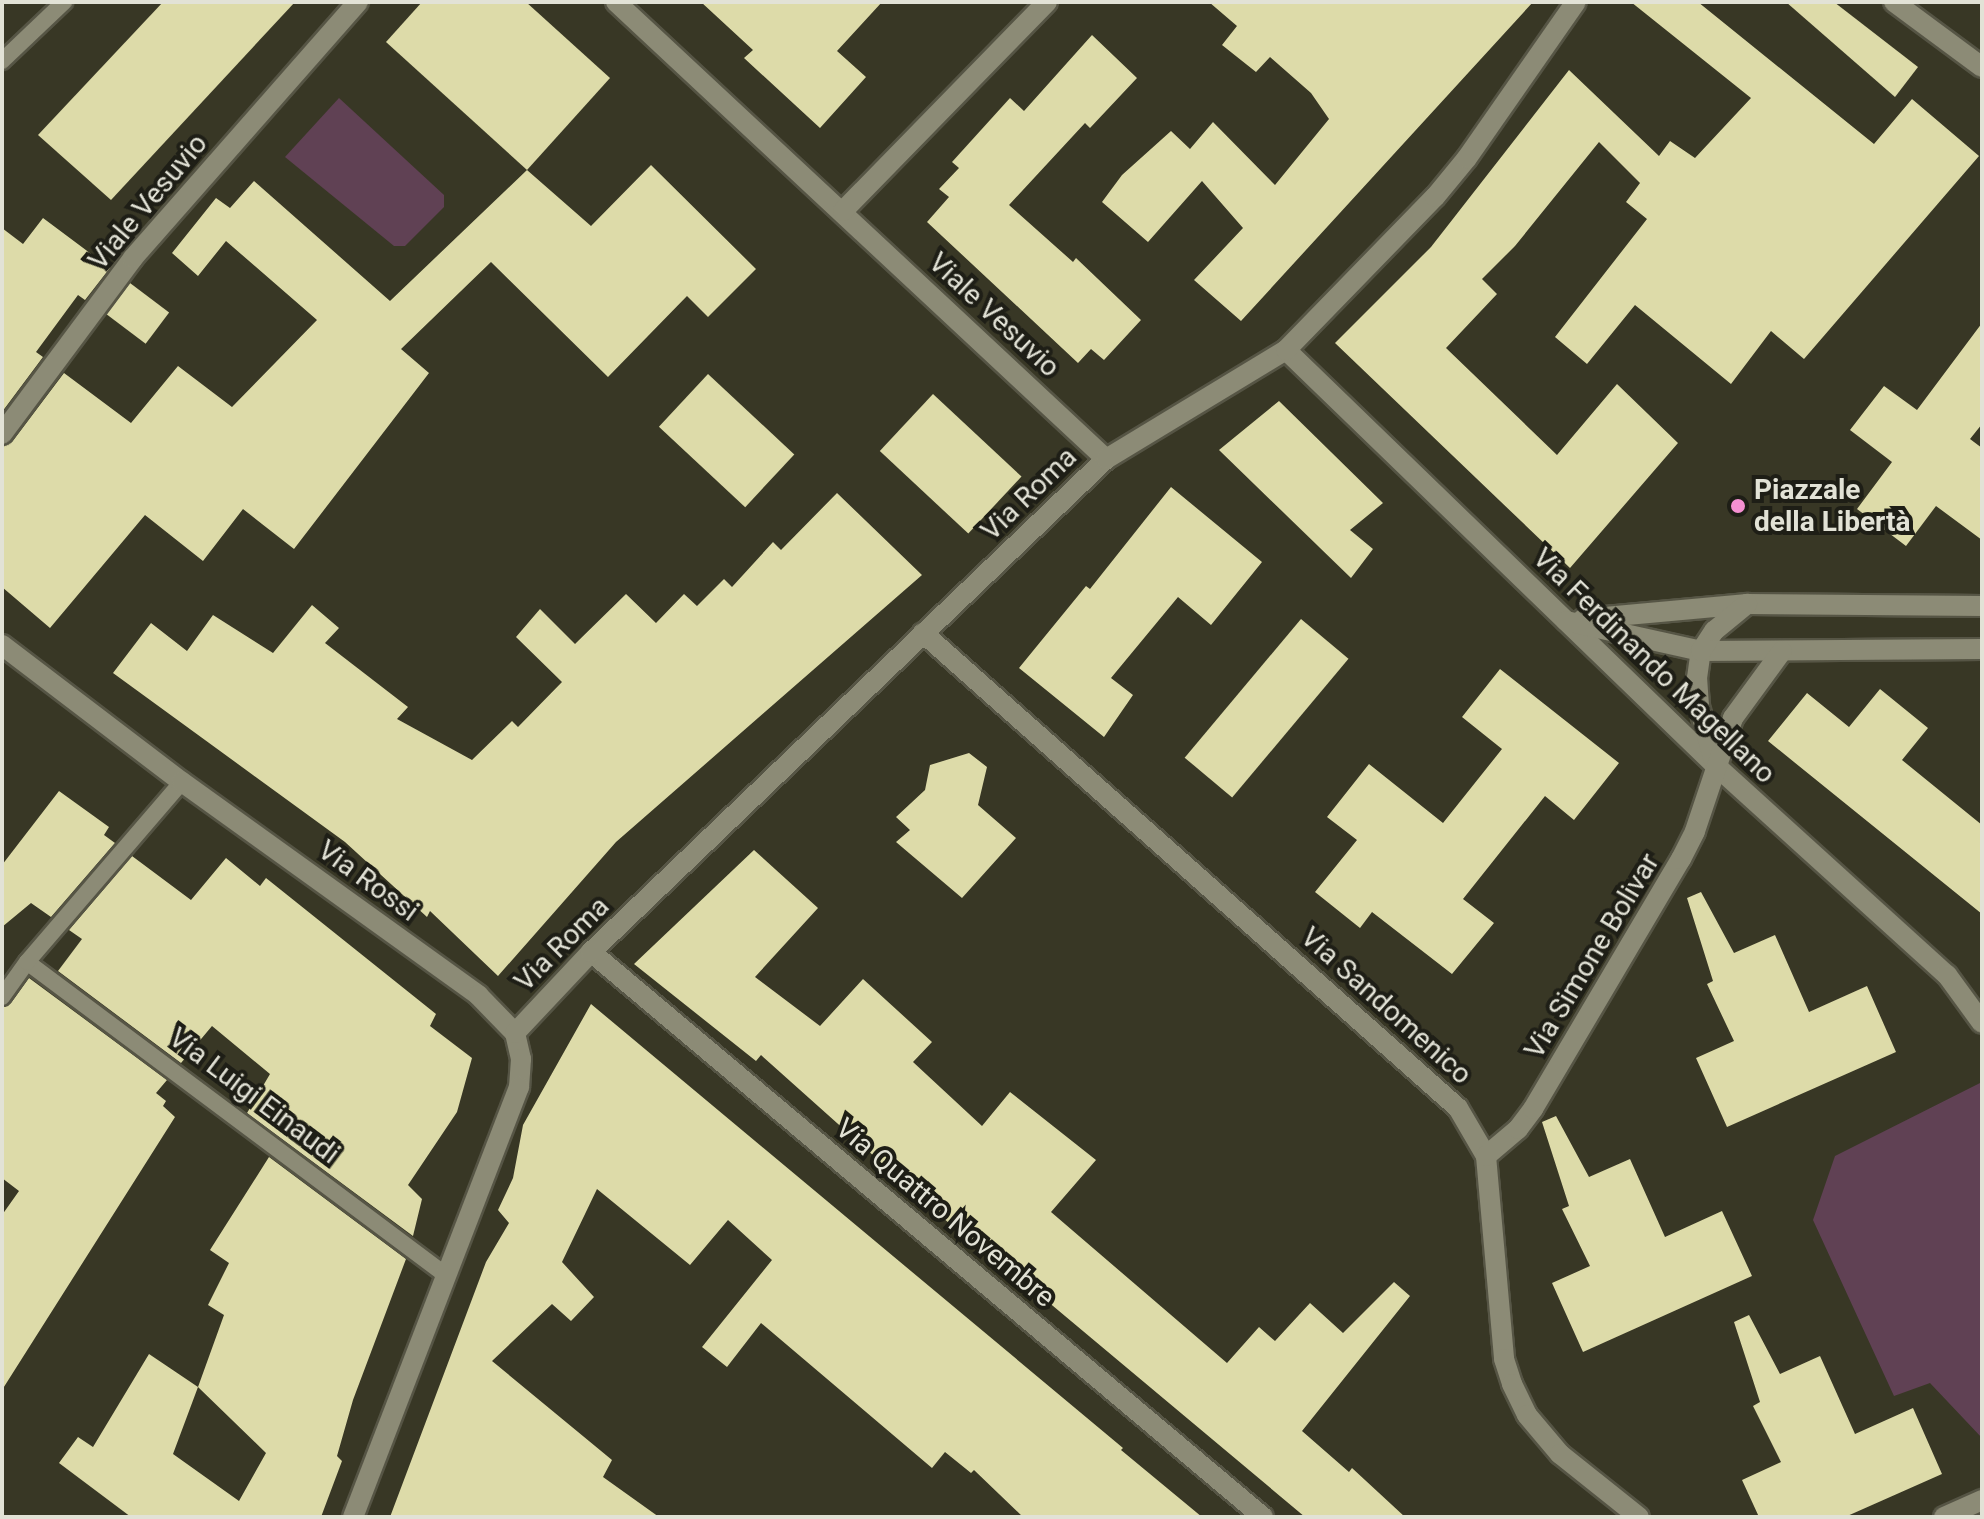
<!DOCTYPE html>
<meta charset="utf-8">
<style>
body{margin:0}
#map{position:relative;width:1984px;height:1519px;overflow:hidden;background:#383725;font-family:Roboto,sans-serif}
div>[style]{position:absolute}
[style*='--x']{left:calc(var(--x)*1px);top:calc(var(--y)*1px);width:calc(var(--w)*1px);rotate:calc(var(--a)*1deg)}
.green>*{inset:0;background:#604154}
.building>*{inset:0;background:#dddba9;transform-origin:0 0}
.roads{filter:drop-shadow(2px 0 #565545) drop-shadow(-2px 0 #565545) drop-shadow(0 2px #565545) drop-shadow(0 -2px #565545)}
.service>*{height:16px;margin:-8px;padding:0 8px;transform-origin:8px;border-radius:8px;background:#8c8b76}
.minor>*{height:20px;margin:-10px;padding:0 10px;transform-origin:10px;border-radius:10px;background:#8c8b76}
.tertiary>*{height:20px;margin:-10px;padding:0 10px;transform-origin:10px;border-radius:10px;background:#8c8b76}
.dots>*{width:22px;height:22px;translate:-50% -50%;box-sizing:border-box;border:4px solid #1e1e16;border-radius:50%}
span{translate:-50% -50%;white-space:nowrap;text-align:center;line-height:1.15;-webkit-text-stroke:8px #1e1e16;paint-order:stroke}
.street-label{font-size:28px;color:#e2e2d6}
.poi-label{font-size:28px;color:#e2e2d6;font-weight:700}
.left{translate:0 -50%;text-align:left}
.frame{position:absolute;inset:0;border:4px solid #e2e2d6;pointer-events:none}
</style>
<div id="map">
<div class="green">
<i style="clip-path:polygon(339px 98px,444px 195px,444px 207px,405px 246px,394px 246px,285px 157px)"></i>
<i style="clip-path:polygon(1982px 1082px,1982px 1438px,1930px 1383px,1894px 1396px,1813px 1220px,1835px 1156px)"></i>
</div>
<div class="building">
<i style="clip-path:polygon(163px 2px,295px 2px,111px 200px,38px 135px)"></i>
<i style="clip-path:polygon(422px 2px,526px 2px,610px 78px,527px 170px,386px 42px)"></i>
<i style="clip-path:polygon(701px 2px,882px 2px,837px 51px,866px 77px,820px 128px,744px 58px,753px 50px)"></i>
<i style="clip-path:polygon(1209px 2px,1533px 2px,1241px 321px,1194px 280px,1243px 228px,1202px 181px,1148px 242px,1102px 202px,1122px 175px,1171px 131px,1190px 149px,1213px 122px,1275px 185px,1329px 119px,1311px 93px,1270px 57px,1256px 72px,1222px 45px,1237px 26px)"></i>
<i style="clip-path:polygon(1631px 2px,1698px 2px,1874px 144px,1912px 99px,1979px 156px,1804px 359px,1771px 331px,1731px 384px,1635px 305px,1587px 364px,1555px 337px,1647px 219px,1626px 202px,1640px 183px,1599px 142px,1515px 246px,1482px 279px,1497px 294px,1446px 348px,1557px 455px,1617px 384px,1678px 443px,1570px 568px,1335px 343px,1431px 247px,1569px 70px,1659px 156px,1670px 141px,1695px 158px,1751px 98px)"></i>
<i style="clip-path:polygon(1786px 2px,1834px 2px,1918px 67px,1895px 97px)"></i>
<i style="clip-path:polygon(1092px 35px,1137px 78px,1090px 128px,1085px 123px,1009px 205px,1073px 262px,1076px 258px,1141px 320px,1104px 360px,1091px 349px,1078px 363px,927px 222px,949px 197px,939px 189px,959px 168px,952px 162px,1010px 98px,1024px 111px)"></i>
<i style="clip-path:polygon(651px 165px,756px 269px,708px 317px,687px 296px,608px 377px,491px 262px,401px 349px,429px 373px,294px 549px,243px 509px,203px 561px,145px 515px,50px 628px,2px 587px,2px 447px,12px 442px,64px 373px,131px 423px,178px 366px,232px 407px,317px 320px,226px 241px,198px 276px,172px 253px,216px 198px,230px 208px,254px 181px,390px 301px,527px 170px,591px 226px)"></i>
<i style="clip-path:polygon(43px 218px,110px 268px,85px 300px,78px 295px,36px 352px,43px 357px,2px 412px,2px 228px,23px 244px)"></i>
<i style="left:130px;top:283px;width:49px;height:39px;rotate:37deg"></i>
<i style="clip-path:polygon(1982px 323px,1982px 424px,1970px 439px,1982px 448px,1982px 540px,1936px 506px,1906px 546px,1857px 509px,1892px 462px,1850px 430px,1884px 386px,1917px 410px)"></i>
<i style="left:708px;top:374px;width:118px;height:72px;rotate:43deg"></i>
<i style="left:933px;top:394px;width:121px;height:78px;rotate:43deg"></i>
<i style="clip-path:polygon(1279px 401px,1383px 503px,1350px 530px,1373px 549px,1351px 578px,1219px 450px)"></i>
<i style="clip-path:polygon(1171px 487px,1262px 562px,1211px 625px,1178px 597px,1111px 678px,1133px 695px,1104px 737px,1019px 668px,1086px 586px,1090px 589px)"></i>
<i style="clip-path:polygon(837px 493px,922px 575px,616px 842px,498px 976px,430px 911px,427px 917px,345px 842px,113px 673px,151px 623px,187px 651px,213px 615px,273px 653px,312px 605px,339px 628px,325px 643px,408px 707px,397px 719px,472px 760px,512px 721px,518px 727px,562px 682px,516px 637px,540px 609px,575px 644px,626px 594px,656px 623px,684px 594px,697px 606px,724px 579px,732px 587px,773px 542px,781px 550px)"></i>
<i style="left:1301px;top:619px;width:62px;height:181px;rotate:40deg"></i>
<i style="clip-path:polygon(1500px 669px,1619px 763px,1574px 820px,1545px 796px,1463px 899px,1494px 923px,1452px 974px,1372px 912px,1360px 928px,1315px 892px,1357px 840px,1327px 817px,1369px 764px,1443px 823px,1502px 749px,1462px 717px)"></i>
<i style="clip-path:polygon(1880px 689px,1928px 728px,1902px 760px,1982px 825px,1982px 914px,1768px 741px,1807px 693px,1849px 727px)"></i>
<i style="clip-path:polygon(969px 753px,987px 767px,978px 805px,1016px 838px,962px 898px,896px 842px,910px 830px,896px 817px,925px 790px,930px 765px)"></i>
<i style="clip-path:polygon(59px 791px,109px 827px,104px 835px,115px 843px,51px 917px,31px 903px,2px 927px,2px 865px)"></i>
<i style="clip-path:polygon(754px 850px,818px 908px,755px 977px,820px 1026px,863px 979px,932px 1042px,913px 1062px,982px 1126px,1010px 1092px,1096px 1160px,1051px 1212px,1227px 1363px,1259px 1327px,1275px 1341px,1310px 1303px,1343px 1333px,1394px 1282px,1410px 1296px,1302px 1431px,1349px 1472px,1352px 1468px,1405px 1517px,1305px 1517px,991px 1254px,988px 1258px,761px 1055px,756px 1061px,634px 964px)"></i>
<i style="clip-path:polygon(132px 856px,191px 900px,226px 858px,260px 886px,266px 878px,436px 1014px,430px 1026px,472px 1058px,457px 1112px,408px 1185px,422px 1199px,413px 1236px,247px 1113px,270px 1074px,212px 1026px,181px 1063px,58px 971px,82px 939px,69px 930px)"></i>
<i style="clip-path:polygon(1701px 892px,1734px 953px,1775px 935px,1809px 1012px,1867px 986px,1896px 1052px,1727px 1127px,1696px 1058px,1734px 1041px,1707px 984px,1713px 981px,1687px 898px)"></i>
<i style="clip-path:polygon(29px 978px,167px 1080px,156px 1093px,166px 1101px,163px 1106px,175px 1117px,2px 1390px,2px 1215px,19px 1191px,2px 1178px,2px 1008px,11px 1003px)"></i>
<i style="clip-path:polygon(591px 1004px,1123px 1448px,1121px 1450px,1202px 1517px,1023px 1517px,974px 1470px,971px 1473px,945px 1452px,932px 1468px,761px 1323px,727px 1367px,702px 1347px,772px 1260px,728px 1220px,690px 1265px,597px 1189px,562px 1262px,594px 1297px,571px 1321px,552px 1304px,492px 1361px,612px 1460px,603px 1477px,659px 1517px,390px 1517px,486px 1262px,509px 1223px,498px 1210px,513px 1178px,523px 1125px)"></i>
<i style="clip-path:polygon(1556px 1116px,1589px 1177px,1630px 1159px,1665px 1237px,1722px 1211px,1752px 1276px,1583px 1352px,1552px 1283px,1590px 1266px,1562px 1209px,1569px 1206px,1542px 1122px)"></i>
<i style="clip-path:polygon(evenodd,269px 1157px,406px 1259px,353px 1400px,337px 1456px,342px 1461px,321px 1517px,131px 1517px,59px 1463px,78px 1437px,93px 1447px,149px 1354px,198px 1387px,224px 1315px,208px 1305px,229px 1263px,210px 1250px,269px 1157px,198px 1387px,266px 1453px,239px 1501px,173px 1454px,198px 1387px)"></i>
<i style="clip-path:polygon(1749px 1315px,1780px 1374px,1820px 1356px,1855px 1434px,1913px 1408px,1942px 1474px,1845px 1517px,1759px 1517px,1742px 1480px,1781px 1462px,1753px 1406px,1760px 1402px,1734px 1322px)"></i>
</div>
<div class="roads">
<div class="service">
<i style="--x:2;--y:61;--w:86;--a:-43.6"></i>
<i style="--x:27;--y:962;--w:524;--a:36.78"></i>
<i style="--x:2;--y:997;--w:43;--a:-54.5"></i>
<i style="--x:27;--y:962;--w:238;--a:-49.3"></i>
</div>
<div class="minor">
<i style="--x:616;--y:2;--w:670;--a:43"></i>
<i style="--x:1894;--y:2;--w:109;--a:36.5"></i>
<i style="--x:843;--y:211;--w:292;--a:-45.7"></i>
<i style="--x:1286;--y:350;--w:597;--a:44.05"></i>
<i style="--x:1715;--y:765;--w:313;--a:42.2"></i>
<i style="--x:1947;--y:975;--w:59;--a:53.9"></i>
<i style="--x:2;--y:434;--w:219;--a:-53.3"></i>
<i style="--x:133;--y:258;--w:341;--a:-48.7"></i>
<i style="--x:1583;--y:619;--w:165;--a:-5.2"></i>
<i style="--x:1747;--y:604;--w:235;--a:0.5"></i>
<i style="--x:1566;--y:621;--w:138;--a:12.5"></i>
<i style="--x:1701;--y:651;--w:281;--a:-0.4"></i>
<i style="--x:923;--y:633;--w:715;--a:41.6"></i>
<i style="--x:1458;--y:1108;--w:56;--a:59.7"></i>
<i style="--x:1486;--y:1156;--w:204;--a:84.9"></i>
<i style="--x:1504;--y:1359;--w:26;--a:72"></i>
<i style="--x:1512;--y:1384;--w:34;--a:64"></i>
<i style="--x:1527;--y:1415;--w:51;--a:49.8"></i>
<i style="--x:1560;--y:1454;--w:101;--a:38.6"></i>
<i style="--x:1714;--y:761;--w:57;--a:-105.3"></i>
<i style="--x:1699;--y:706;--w:28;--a:-94"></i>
<i style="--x:1697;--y:678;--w:27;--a:-82"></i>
<i style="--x:1701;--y:651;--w:24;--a:-57"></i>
<i style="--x:1714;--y:631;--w:43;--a:-39.3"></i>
<i style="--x:591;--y:952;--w:878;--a:40.06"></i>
<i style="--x:1486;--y:1156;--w:42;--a:-40.2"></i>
<i style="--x:1518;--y:1129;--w:25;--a:-53"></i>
<i style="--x:1533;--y:1109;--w:291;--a:-59.4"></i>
<i style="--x:1681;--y:859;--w:31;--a:-63"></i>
<i style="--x:1695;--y:831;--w:119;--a:-71.4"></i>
<i style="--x:1733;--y:718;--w:83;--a:-53.8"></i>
<i style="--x:1944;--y:1517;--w:42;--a:-24.1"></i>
</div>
<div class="tertiary">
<i style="--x:2;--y:645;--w:226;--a:37.3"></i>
<i style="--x:182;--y:782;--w:365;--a:35.7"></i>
<i style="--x:478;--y:995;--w:53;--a:45.8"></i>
<i style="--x:515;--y:1033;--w:27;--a:77"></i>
<i style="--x:521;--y:1059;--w:28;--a:94"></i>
<i style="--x:519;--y:1087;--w:461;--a:111.1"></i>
<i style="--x:515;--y:1033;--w:111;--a:-46.8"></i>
<i style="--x:591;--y:952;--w:713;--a:-43.75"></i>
<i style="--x:1106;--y:459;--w:210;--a:-31.2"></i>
<i style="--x:1286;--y:350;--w:214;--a:-45.8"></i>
<i style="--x:1435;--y:197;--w:50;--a:-50.6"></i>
<i style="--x:1467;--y:158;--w:190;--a:-55.1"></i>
</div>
</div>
<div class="dots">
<i style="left:1738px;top:506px;background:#f590d1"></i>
</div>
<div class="street-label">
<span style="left:148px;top:202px;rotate:-50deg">Viale Vesuvio</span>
<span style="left:994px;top:315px;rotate:43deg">Viale Vesuvio</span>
<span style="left:1029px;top:494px;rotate:-44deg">Via Roma</span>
<span style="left:1654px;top:666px;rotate:44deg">Via Ferdinando Magellano</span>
<span style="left:368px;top:881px;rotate:36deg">Via Rossi</span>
<span style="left:562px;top:944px;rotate:-45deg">Via Roma</span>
<span style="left:1592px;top:956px;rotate:-59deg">Via Simone Bolivar</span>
<span style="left:1386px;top:1006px;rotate:42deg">Via Sandomenico</span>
<span style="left:254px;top:1096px;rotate:37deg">Via Luigi Einaudi</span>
<span style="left:945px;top:1213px;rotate:40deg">Via Quattro Novembre</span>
</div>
<div class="poi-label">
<span class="left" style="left:1754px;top:506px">Piazzale<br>della Libertà</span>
</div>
<div class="frame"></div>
</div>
